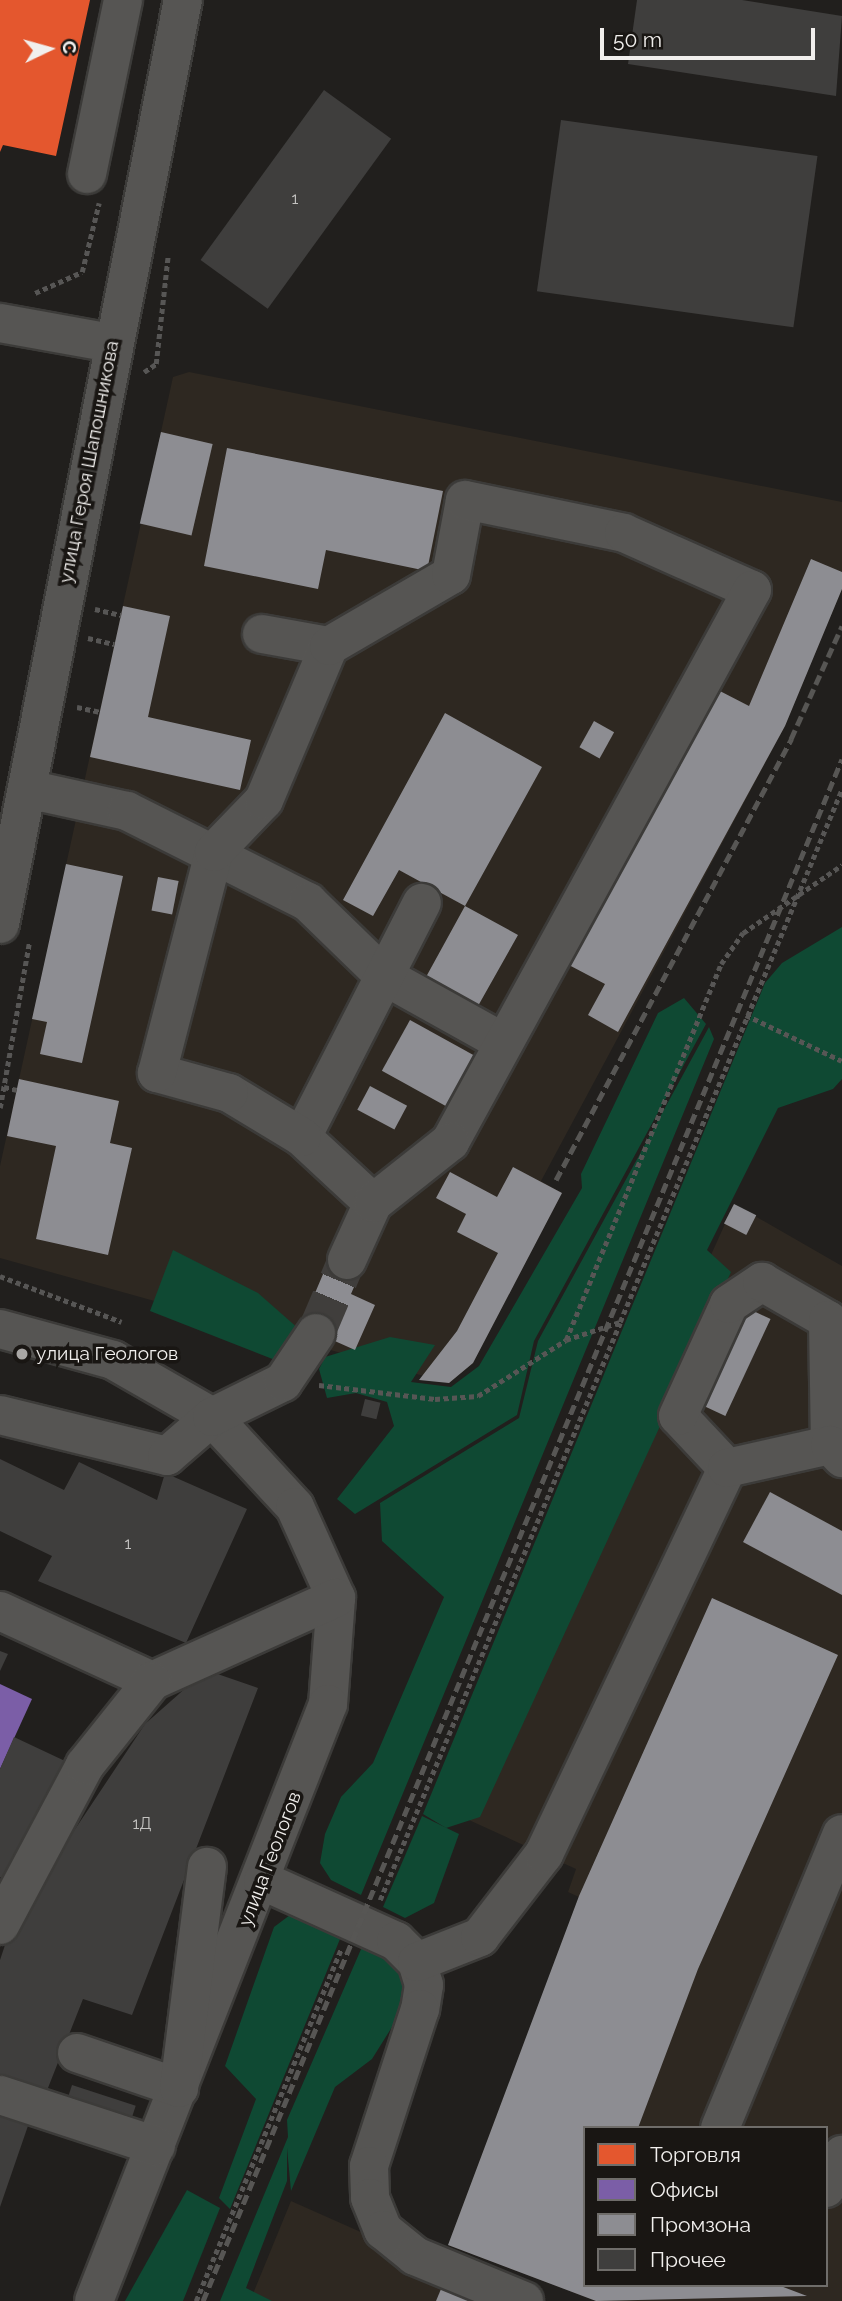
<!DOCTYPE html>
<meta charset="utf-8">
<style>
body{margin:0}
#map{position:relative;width:842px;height:2301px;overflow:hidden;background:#211f1d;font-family:Raleway,sans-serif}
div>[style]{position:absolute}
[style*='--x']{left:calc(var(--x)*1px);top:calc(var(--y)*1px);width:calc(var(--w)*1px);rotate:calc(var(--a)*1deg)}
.built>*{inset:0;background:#2e2821}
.green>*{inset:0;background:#0f4933}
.shops>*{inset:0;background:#e4572e}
.offices>*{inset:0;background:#7b5ea7}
.industry>*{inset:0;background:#8d8d92;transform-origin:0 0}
.building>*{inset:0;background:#3f3e3d;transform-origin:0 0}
.minor-tunnel>*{height:38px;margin-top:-19px;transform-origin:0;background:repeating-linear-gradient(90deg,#403e3c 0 38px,transparent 0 57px)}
.path>*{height:4.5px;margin-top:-2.25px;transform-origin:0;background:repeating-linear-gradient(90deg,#575655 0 5px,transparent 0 8.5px)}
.roads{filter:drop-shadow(2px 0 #3c3b39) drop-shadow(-2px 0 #3c3b39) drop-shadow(0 2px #3c3b39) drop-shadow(0 -2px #3c3b39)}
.minor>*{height:38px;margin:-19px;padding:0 19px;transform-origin:19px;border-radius:19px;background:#565553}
.rail>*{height:5px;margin-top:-2.5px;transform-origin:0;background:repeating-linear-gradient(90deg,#575654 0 10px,transparent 0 15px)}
.dots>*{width:19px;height:19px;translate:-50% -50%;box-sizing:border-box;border:4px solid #191613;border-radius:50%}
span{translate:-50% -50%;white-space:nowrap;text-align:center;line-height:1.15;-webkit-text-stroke:7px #191613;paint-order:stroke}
.number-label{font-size:16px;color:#c4c3c1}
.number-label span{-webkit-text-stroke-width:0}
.street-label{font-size:19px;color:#f1efed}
.poi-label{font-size:19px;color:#f1efed}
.left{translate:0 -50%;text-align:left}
.legend{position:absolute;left:583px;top:2126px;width:245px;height:161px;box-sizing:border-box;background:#191613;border:2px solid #6f6d6a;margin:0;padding:9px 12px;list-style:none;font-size:21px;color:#f1efed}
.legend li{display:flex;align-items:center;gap:14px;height:35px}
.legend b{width:35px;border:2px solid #6f6d6a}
.north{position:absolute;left:14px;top:14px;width:70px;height:70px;-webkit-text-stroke:5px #191613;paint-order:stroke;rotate:85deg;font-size:19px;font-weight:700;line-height:28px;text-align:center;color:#f1efed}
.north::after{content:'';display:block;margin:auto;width:24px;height:32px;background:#f1efed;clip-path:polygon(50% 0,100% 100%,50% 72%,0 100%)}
.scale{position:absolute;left:600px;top:28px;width:215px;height:32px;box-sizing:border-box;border:4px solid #f1efed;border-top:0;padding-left:9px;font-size:21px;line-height:24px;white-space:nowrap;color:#f1efed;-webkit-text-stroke:5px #191613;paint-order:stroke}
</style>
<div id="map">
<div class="built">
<i style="clip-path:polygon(189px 372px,842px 502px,842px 589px,785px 726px,541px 1181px,562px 1193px,473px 1363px,449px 1383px,0 1258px,0 1166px,173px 377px)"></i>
<i style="clip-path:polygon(evenodd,734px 1204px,842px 1266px,842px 2301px,596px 2301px,448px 2245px,579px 1897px,568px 1892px,576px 1869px,458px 1815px,734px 1204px,585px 2128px,826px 2128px,826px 2285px,585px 2285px,585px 2128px)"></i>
<i style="clip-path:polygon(291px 2201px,516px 2301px,250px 2301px)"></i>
</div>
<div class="green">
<i style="clip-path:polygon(842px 927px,842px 1079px,833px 1089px,778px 1108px,707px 1250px,731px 1272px,480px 1817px,446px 1828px,423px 1814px,765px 983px,782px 963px)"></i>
<i style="clip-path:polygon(684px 998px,706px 1024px,534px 1341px,517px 1415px,355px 1514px,337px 1499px,394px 1426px,387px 1402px,356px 1393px,327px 1398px,319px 1369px,325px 1357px,390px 1337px,435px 1345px,411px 1382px,451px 1387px,479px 1366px,582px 1188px,581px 1174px,658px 1013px)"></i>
<i style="clip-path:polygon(709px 1027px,714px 1039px,361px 1895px,331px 1880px,320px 1863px,325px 1834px,341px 1797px,373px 1763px,444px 1597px,382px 1541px,380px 1503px,519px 1418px,538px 1341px)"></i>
<i style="clip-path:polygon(173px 1250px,258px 1293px,300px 1330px,275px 1360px,150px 1311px)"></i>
<i style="clip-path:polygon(422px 1816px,459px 1834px,434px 1903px,405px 1918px,383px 1907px)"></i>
<i style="clip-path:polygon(298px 1909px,341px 1927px,340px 1939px,230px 2209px,219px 2198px,256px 2099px,225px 2066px,274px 1927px)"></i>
<i style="clip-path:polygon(365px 1940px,409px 1978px,402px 2011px,372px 2059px,335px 2087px,291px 2191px,287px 2148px,287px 2181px,246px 2288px,272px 2301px,220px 2301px,288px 2137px,287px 2120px)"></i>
<i style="clip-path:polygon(187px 2190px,220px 2208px,183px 2301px,125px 2301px)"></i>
</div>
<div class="shops">
<i style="clip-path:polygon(0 0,90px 0,56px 156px,3px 145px,0 152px)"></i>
</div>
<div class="offices">
<i style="clip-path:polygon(0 1684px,32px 1699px,0 1769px)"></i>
</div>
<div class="industry">
<i style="left:161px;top:432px;width:53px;height:94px;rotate:13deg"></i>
<i style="clip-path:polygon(227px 448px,443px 491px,427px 571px,326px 550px,318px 589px,204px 566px)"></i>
<i style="clip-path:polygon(811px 559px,842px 572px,842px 589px,785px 726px,618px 1032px,588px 1015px,605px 984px,567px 964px,716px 689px,749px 706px)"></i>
<i style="clip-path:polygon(123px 606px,170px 616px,148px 717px,251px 740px,240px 790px,90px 757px)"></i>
<i style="clip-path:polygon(445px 713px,542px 767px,465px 906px,518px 935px,478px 1006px,426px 977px,465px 906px,399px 870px,373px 916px,343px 900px)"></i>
<i style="left:594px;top:721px;width:23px;height:30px;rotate:29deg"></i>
<i style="clip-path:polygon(66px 864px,123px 876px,82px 1063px,40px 1054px,47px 1022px,32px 1019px)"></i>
<i style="left:158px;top:877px;width:21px;height:34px;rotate:11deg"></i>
<i style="left:410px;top:1020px;width:75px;height:58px;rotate:29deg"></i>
<i style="clip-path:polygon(19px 1079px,119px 1101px,110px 1143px,132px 1148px,108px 1255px,36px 1239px,56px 1146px,7px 1136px)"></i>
<i style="left:370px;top:1086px;width:42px;height:27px;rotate:28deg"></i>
<i style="clip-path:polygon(513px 1167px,562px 1193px,473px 1363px,449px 1383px,419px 1380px,457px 1331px,498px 1253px,457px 1232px,466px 1214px,436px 1198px,450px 1172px,497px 1197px)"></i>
<i style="left:734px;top:1204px;width:25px;height:22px;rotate:27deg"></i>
<i style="clip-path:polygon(332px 1253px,363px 1266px,351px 1294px,375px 1305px,355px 1350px,301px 1326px)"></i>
<i style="left:747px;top:1308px;width:26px;height:107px;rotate:25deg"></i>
<i style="clip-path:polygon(770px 1492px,842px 1531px,842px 1595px,743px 1542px)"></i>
<i style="clip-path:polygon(712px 1598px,838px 1655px,698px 1969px,638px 2128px,585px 2128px,585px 2285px,778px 2285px,807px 2296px,596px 2301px,448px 2245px,579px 1896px)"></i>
<i style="clip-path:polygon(449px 2270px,508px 2301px,436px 2301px)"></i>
</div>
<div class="building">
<i style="clip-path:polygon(637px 0,742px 0,842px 16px,836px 96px,628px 64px)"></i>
<i style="left:324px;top:90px;width:83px;height:210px;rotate:36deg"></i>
<i style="left:561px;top:120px;width:259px;height:173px;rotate:8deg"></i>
<i style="left:365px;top:1399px;width:16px;height:17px;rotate:14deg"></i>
<i style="clip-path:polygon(0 1459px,64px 1490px,79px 1462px,157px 1500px,165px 1473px,247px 1509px,186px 1643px,38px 1581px,52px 1556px,0 1531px)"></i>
<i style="clip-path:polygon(0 1651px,8px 1654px,0 1671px)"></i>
<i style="clip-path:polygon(206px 1670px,258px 1688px,132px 2015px,83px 1999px,46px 2093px,0 2078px,0 1960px,12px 1924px,145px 1724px)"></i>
<i style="clip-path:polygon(14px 1737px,65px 1761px,9px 1882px,0 1877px,0 1769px)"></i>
<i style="left:72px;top:2085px;width:67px;height:19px;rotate:18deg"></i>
<i style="clip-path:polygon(0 2109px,30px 2120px,0 2207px)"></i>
</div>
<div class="minor-tunnel">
<i style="--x:316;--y:1333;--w:79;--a:-67"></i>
</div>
<div class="path">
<i style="--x:35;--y:293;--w:51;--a:-24.1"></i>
<i style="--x:82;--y:272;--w:71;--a:-76.2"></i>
<i style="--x:144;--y:372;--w:14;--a:-34"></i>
<i style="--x:156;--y:364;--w:110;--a:-83.7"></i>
<i style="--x:95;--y:609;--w:27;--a:13"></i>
<i style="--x:88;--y:638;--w:27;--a:13"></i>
<i style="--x:77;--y:707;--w:24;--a:12"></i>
<i style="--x:746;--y:1015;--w:106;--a:25.6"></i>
<i style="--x:4;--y:1087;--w:13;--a:13"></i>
<i style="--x:0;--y:1108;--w:168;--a:-80"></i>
<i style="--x:0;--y:1276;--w:130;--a:20.7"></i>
<i style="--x:566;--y:1340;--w:407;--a:-67.6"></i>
<i style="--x:721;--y:964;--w:38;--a:-55"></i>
<i style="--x:743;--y:933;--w:120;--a:-34.5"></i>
<i style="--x:319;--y:1385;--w:117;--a:6.9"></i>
<i style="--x:435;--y:1399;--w:43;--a:-4"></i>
<i style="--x:478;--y:1396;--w:104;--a:-32.5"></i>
<i style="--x:566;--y:1340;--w:57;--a:-18.4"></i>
<i style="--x:620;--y:1322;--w:577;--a:-67.39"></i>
<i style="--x:380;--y:1900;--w:625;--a:-67.42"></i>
<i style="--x:196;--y:2301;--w:380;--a:-67.6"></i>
</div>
<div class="roads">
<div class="minor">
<i style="--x:87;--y:174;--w:178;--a:-78.3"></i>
<i style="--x:0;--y:323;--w:113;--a:10.2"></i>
<i style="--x:262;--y:634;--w:68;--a:10.2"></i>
<i style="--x:27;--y:789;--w:102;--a:12.4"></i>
<i style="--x:127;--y:811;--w:203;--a:26.7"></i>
<i style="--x:308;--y:902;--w:106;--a:44.2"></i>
<i style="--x:384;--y:976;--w:134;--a:29.1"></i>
<i style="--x:0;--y:924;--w:942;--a:-78.8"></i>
<i style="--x:302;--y:1137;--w:263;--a:-62.9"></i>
<i style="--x:347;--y:1260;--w:63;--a:-65.5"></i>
<i style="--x:373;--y:1203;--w:97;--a:-137.1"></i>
<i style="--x:302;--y:1137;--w:85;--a:-148.9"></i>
<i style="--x:229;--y:1093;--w:75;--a:-164.5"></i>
<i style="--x:157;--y:1073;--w:228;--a:-75.5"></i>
<i style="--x:214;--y:852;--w:72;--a:-46.1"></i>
<i style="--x:264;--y:800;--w:167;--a:-67.1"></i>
<i style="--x:329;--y:646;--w:141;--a:-30.2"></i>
<i style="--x:451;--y:575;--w:76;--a:-79.4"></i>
<i style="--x:465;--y:500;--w:162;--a:11.7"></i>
<i style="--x:624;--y:533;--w:140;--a:24"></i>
<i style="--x:752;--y:590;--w:629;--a:118.68"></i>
<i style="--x:450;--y:1142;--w:98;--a:141.6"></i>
<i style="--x:0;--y:1329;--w:117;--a:15.3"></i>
<i style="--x:113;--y:1360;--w:114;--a:29.9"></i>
<i style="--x:212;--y:1417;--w:122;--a:47.3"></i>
<i style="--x:295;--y:1507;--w:100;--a:65.7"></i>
<i style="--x:336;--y:1598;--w:106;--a:94.3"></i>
<i style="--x:328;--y:1704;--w:641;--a:111.4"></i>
<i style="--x:0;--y:1415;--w:172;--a:13.8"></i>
<i style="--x:167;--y:1456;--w:60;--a:-40.9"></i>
<i style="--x:212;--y:1417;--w:79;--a:-26.2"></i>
<i style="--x:283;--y:1382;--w:59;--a:-56"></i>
<i style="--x:727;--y:1468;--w:71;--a:-133.3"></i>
<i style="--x:678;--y:1416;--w:123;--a:-65.5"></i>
<i style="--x:729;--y:1304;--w:40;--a:-34"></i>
<i style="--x:762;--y:1282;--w:76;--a:29.9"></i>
<i style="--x:828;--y:1320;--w:125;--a:89.1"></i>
<i style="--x:0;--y:1611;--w:167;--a:24.7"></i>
<i style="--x:152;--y:1681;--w:202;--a:-24.3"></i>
<i style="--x:263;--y:1881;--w:146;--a:24.3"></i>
<i style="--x:396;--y:1941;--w:30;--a:45"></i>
<i style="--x:417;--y:1962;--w:24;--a:73"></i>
<i style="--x:424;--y:1985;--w:24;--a:99"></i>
<i style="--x:420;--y:2009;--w:165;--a:108"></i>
<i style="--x:369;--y:2166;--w:32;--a:88"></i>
<i style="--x:370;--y:2198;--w:35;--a:68"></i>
<i style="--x:383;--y:2230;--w:41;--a:39.1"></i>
<i style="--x:415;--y:2256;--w:118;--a:22.4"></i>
<i style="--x:0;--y:1925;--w:181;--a:-62"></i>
<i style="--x:85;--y:1765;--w:107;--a:-51.4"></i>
<i style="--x:417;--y:1962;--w:68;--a:-21.6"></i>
<i style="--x:480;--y:1937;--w:105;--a:-52.4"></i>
<i style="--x:544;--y:1854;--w:427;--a:-64.6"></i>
<i style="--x:727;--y:1468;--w:106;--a:-12.6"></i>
<i style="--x:830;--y:1445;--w:18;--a:47"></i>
<i style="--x:77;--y:2053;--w:108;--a:18.9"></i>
<i style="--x:179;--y:2088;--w:223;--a:-82.8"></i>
<i style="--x:0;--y:2095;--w:164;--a:18.1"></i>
<i style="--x:720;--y:2128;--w:318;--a:-67.5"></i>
<i style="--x:826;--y:2188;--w:37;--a:-64"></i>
</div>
</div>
<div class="rail">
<i style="--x:556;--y:1180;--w:500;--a:-61.9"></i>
<i style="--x:791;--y:739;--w:124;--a:-65.7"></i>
<i style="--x:203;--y:2301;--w:1669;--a:-67.49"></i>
</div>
<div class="dots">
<i style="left:22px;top:1354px;background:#a8a6a4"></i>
</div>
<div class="number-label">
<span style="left:295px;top:199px">1</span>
<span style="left:128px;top:1544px">1</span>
<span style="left:142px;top:1824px">1Д</span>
</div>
<div class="street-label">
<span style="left:89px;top:462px;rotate:-79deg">улица Героя Шапошникова</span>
<span style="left:270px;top:1859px;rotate:-69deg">улица Геологов</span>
</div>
<div class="poi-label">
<span class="left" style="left:36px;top:1354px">улица Геологов</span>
</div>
<ul class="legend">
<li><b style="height:19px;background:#e4572e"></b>Торговля</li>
<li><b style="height:19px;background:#7b5ea7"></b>Офисы</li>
<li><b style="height:19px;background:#8d8d92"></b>Промзона</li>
<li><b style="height:19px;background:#3f3e3d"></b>Прочее</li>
</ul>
<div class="north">С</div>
<div class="scale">50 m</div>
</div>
